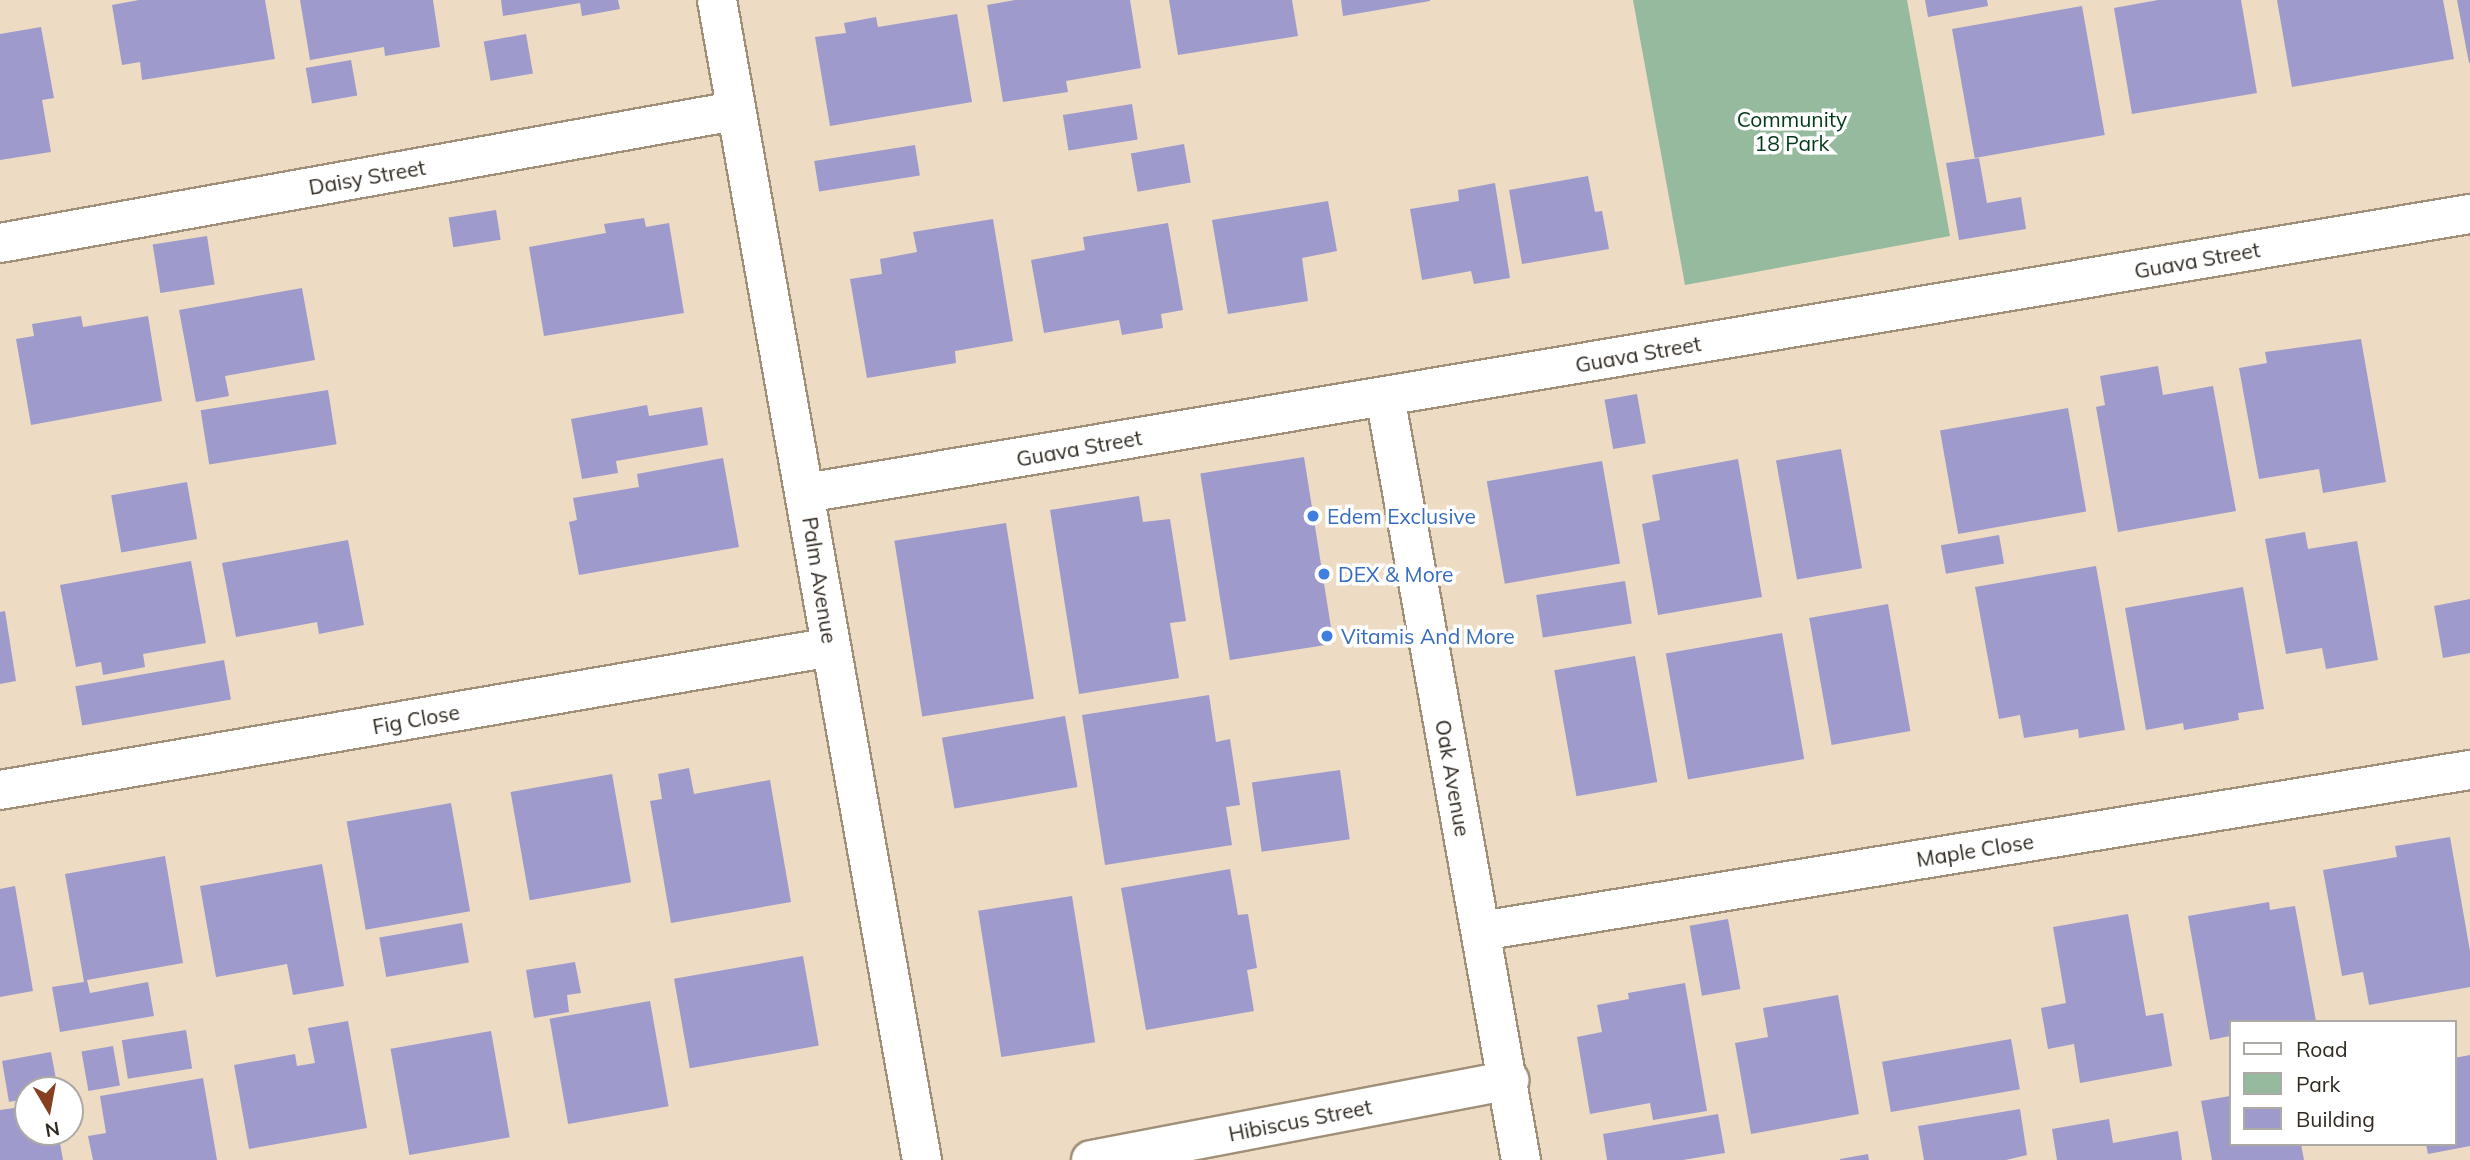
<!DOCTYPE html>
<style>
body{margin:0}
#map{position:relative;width:2470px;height:1160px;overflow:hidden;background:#eddbc3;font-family:Mulish,sans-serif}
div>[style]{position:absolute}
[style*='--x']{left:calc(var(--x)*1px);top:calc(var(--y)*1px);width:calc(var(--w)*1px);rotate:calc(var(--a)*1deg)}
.green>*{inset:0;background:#95ba9d}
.building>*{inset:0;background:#9e9bcc;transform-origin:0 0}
.roads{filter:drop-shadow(2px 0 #a19079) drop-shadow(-2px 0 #a19079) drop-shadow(0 2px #a19079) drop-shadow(0 -2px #a19079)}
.minor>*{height:38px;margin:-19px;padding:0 19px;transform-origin:19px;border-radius:19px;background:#fff}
.dots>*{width:19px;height:19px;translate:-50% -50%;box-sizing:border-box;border:4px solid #fff;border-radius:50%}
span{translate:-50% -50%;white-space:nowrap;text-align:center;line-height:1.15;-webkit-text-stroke:7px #fff;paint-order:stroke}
.park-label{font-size:21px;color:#023a19}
.street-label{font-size:21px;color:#312a21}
.shop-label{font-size:21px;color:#366cbe}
.left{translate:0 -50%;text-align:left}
.legend{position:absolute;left:2229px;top:1020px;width:228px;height:126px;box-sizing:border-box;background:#fff;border:2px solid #adaaa6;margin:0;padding:9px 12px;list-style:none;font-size:21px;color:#312a21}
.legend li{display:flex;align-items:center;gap:14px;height:35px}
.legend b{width:35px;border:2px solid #adaaa6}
.north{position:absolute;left:14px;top:1076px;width:70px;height:70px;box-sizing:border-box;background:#fff;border:2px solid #adaaa6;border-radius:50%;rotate:170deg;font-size:19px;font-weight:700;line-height:28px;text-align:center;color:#312a21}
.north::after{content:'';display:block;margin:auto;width:24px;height:32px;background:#873f21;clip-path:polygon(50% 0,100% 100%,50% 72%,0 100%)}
</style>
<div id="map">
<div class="green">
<i style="clip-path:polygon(1633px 0,1907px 0,1950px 236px,1685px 285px)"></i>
</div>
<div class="building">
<i style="clip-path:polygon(139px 0,265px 0,275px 59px,142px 80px,140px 62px,122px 65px,112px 5px)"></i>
<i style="clip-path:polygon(300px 0,433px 0,440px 47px,385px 56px,384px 47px,310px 60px)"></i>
<i style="clip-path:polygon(501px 0,618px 0,620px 9px,582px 16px,580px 3px,503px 16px)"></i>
<i style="clip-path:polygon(1015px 0,1130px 0,1141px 68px,1066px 81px,1068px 92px,1003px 102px,987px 5px)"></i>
<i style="clip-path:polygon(1169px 0,1292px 0,1298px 36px,1178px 55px)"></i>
<i style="clip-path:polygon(1341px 0,1430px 0,1430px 1px,1343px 16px)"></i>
<i style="clip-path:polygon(1925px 0,1987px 0,1988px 6px,1928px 17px)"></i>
<i style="clip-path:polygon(2158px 0,2241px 0,2257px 93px,2132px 114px,2114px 8px)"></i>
<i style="clip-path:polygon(2277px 0,2443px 0,2454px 59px,2292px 87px)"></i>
<i style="clip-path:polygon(2457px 0,2470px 0,2470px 63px,2469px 63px)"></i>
<i style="left:2082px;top:6px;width:131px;height:132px;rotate:80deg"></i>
<i style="clip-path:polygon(957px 14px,972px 102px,830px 126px,815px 37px,846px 33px,844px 23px,876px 17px,878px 27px)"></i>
<i style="clip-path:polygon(41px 27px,54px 98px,42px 100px,51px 152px,0 160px,0 34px)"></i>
<i style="left:526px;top:34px;width:40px;height:43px;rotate:80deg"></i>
<i style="left:351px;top:60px;width:36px;height:46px;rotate:80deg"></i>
<i style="left:1132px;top:104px;width:36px;height:70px;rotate:81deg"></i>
<i style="left:1184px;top:144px;width:39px;height:54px;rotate:80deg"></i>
<i style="left:915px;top:145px;width:31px;height:102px;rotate:81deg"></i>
<i style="clip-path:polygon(1979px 158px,1987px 203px,2021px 197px,2026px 229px,1959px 240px,1946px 163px)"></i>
<i style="clip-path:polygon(1588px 176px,1595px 212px,1602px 211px,1609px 249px,1522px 264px,1509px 190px)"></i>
<i style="clip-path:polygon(1495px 183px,1510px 278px,1474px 284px,1471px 271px,1422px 280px,1410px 209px,1459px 201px,1458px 190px)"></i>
<i style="clip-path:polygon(1328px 201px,1337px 251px,1302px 258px,1308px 301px,1228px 314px,1212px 220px)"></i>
<i style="left:496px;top:210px;width:30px;height:48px;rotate:81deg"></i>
<i style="clip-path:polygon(644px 218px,646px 227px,669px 223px,684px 313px,544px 336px,529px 247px,606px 233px,604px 224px)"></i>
<i style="clip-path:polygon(993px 219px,1013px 341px,955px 351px,956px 363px,867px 378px,850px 279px,882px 274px,880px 259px,917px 252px,913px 232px)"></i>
<i style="clip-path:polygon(1168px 223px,1183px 310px,1161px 314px,1163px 328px,1122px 335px,1119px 320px,1044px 333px,1031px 260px,1085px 250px,1083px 237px)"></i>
<i style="left:207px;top:236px;width:49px;height:55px;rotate:81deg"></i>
<i style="clip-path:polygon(302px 288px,315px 360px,225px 376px,229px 396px,196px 402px,179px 310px)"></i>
<i style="clip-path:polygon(81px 316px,83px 327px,148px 316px,162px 401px,31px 425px,16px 339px,34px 336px,32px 324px)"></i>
<i style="clip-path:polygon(2361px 339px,2386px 482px,2323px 493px,2319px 469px,2259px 479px,2239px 368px,2267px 363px,2265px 352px)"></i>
<i style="clip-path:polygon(2158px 366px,2163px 395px,2213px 386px,2236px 511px,2118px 532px,2096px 407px,2105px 405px,2100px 376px)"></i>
<i style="left:328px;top:390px;width:55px;height:129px;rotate:81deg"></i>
<i style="left:1637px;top:394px;width:50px;height:33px;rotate:80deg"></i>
<i style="clip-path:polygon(647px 405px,649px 416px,702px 407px,708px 445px,616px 461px,618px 473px,582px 479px,571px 419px)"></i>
<i style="left:2068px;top:408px;width:105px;height:130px;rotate:80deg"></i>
<i style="left:1841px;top:449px;width:121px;height:66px;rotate:80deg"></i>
<i style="left:1304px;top:457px;width:189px;height:105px;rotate:81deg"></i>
<i style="clip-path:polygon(723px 458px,739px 547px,579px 575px,569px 522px,577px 520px,573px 498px,639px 487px,637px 474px)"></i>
<i style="clip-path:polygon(1738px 459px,1762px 597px,1658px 615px,1642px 524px,1660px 520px,1652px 475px)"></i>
<i style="left:1602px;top:461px;width:104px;height:117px;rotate:80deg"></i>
<i style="left:187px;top:482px;width:58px;height:77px;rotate:80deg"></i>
<i style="clip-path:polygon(1139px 496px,1143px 522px,1170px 519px,1186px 621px,1170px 623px,1179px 678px,1079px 694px,1050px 510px)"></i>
<i style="left:1006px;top:523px;width:178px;height:113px;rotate:81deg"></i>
<i style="clip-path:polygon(2305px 532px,2308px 549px,2357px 541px,2378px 660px,2326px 669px,2322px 648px,2286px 654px,2265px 539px)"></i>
<i style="left:1999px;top:535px;width:29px;height:59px;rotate:80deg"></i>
<i style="clip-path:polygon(348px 540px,364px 625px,319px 634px,317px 622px,236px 637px,222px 563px)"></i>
<i style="clip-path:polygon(191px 561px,206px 643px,143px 654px,145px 667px,103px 675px,101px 662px,76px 667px,60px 585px)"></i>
<i style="clip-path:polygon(2096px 566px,2125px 730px,2079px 738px,2078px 729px,2024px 738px,2020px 715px,1999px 719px,1975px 587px)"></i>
<i style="left:1625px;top:581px;width:43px;height:90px;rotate:81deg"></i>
<i style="clip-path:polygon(2243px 587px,2264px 709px,2238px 713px,2239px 720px,2184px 730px,2183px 723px,2146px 730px,2125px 608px)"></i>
<i style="clip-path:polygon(2470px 599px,2470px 653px,2443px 658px,2434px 606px)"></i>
<i style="left:1888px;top:604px;width:129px;height:80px;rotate:80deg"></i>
<i style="clip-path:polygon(5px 611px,16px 681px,0 684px,0 612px)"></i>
<i style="left:1782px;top:633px;width:128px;height:118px;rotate:80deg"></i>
<i style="left:1635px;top:656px;width:128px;height:82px;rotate:80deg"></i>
<i style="left:224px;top:660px;width:40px;height:151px;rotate:80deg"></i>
<i style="clip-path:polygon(1209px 695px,1216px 742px,1230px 739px,1240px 805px,1226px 807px,1232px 845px,1105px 865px,1082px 715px)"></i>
<i style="left:1065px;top:716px;width:72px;height:125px;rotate:80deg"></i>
<i style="clip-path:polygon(689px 768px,694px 794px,770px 780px,791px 902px,671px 923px,650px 801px,662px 799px,658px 774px)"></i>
<i style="left:1340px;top:770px;width:70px;height:89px;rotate:82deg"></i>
<i style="left:612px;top:774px;width:110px;height:103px;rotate:80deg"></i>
<i style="left:451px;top:803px;width:110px;height:106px;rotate:80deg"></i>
<i style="clip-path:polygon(2450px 837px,2470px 951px,2470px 987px,2369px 1005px,2363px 972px,2342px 976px,2323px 870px,2397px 857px,2395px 846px)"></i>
<i style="clip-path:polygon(165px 856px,183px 963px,87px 980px,90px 993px,148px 982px,154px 1016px,60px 1032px,52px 987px,84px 982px,65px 874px)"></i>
<i style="clip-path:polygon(322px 864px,344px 986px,293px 995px,287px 964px,216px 977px,200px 886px)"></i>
<i style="clip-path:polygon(1230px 869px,1238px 915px,1248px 914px,1257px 968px,1247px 970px,1254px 1011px,1146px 1030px,1121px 888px)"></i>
<i style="clip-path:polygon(15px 886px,33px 991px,0 997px,0 889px)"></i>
<i style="left:1072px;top:896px;width:148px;height:95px;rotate:81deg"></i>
<i style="clip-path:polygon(2269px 902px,2270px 910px,2295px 906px,2316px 1021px,2230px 1022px,2230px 1036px,2210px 1040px,2188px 916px)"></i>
<i style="clip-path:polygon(2128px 914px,2146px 1016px,2163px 1013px,2172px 1066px,2080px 1083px,2074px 1044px,2048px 1049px,2041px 1008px,2066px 1003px,2053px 927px)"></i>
<i style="left:1728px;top:919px;width:71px;height:39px;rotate:80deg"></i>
<i style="left:462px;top:923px;width:40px;height:84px;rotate:80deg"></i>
<i style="left:803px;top:956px;width:91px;height:131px;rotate:80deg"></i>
<i style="clip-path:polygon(575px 962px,581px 993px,567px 995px,569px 1012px,534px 1018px,526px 970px)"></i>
<i style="clip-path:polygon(1685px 983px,1707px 1111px,1653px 1120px,1650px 1103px,1590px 1114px,1577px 1037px,1602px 1032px,1597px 1005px,1629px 999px,1628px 993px)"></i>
<i style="clip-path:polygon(1838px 995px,1859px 1114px,1751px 1134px,1735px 1043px,1768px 1037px,1763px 1008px)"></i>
<i style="left:650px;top:1001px;width:107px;height:102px;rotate:80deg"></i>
<i style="clip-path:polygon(348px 1021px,367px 1128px,249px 1149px,234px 1065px,295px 1054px,297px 1066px,315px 1063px,308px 1028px)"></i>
<i style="left:186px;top:1030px;width:39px;height:65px;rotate:81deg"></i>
<i style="left:491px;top:1031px;width:108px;height:102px;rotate:80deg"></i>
<i style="left:2011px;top:1039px;width:51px;height:131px;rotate:80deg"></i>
<i style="left:113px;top:1046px;width:40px;height:32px;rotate:80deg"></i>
<i style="clip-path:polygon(51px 1052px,58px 1090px,28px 1090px,28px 1098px,9px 1102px,2px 1061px)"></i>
<i style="clip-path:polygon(2470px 1055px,2470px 1146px,2428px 1154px,2426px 1144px,2454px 1144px,2454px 1058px)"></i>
<i style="clip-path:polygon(203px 1078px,217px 1160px,93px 1160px,88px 1136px,106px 1133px,100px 1096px)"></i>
<i style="clip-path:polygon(2230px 1096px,2230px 1144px,2301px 1144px,2304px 1160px,2212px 1160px,2201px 1101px)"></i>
<i style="clip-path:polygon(28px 1106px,28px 1132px,58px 1132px,63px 1160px,0 1160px,0 1110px)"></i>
<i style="clip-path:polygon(2020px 1109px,2027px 1155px,2006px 1160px,1924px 1160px,1918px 1126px)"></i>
<i style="clip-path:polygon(1718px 1114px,1725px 1153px,1683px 1160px,1607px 1160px,1603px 1134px)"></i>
<i style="clip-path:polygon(2109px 1119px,2113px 1143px,2178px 1131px,2182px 1160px,2057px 1160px,2052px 1129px)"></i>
<i style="clip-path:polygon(1868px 1154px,1869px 1160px,1840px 1160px,1840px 1159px)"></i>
</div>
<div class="roads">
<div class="minor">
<i style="--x:717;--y:0;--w:1178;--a:79.98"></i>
<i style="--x:0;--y:243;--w:746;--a:-10.19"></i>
<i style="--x:1385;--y:396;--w:776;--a:79.91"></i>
<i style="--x:806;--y:493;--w:1687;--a:-9.52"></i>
<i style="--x:0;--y:790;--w:843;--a:-9.76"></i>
<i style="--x:1481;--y:931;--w:1002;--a:-9.25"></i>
<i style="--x:1091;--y:1160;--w:426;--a:-10.8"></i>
</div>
</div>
<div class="dots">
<i style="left:1313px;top:516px;background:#3f7fe0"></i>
<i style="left:1324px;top:574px;background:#3f7fe0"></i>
<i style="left:1327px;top:636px;background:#3f7fe0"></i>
</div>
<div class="park-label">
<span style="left:1792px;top:131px">Community<br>18 Park</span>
</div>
<div class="street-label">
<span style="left:367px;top:177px;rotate:-10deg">Daisy Street</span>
<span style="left:2197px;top:260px;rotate:-10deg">Guava Street</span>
<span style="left:1638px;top:354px;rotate:-10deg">Guava Street</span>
<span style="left:1079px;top:448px;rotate:-10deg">Guava Street</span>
<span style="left:820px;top:580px;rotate:81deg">Palm Avenue</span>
<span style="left:416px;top:719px;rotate:-10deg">Fig Close</span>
<span style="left:1453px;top:778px;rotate:80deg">Oak Avenue</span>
<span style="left:1975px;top:850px;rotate:-9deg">Maple Close</span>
<span style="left:1300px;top:1120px;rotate:-11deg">Hibiscus Street</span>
</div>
<div class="shop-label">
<span class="left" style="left:1327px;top:516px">Edem Exclusive</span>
<span class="left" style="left:1338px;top:574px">DEX &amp; More</span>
<span class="left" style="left:1341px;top:636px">Vitamis And More</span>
</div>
<ul class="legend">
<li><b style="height:9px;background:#fff"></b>Road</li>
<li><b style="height:19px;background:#95ba9d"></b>Park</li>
<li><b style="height:19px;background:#9e9bcc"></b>Building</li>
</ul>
<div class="north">N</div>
</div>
